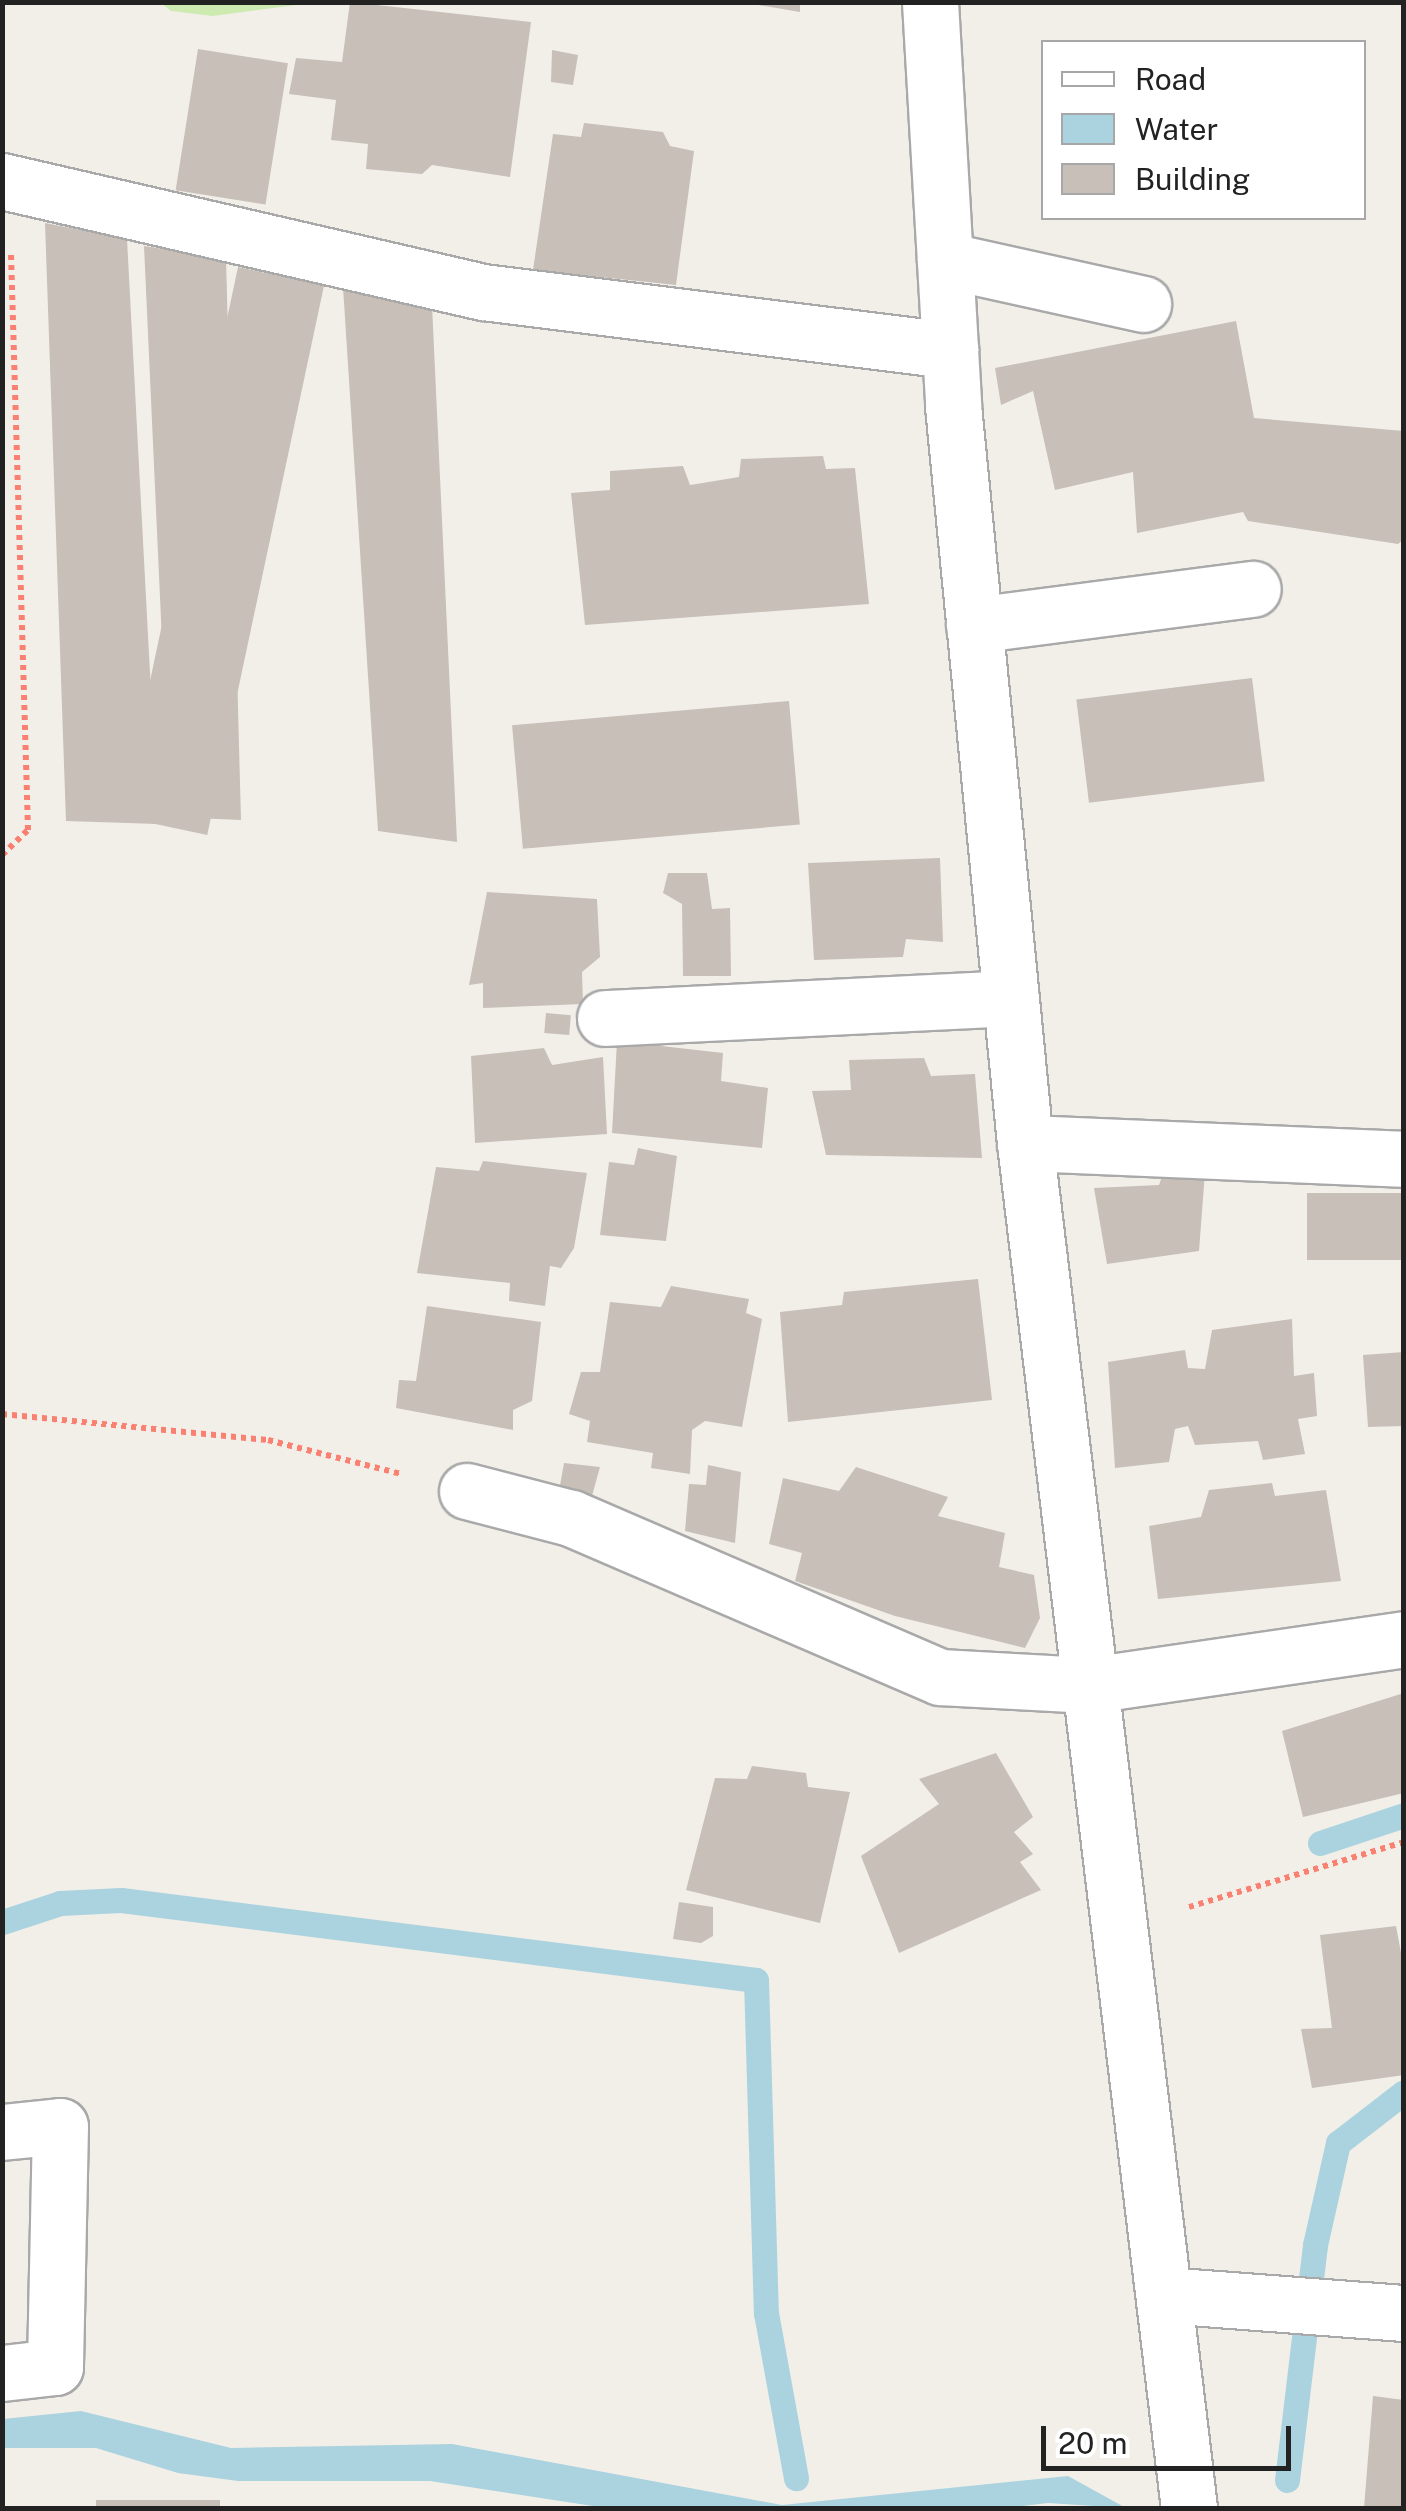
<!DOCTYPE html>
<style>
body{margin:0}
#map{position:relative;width:1406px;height:2511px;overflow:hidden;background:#f2efe9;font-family:"Public Sans",sans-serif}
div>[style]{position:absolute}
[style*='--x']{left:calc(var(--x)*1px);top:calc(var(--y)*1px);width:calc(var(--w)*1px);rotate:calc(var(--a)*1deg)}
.grass>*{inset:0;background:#cdebb0}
.water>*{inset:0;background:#aad3df}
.stream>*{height:25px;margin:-12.5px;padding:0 12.5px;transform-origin:12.5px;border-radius:12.5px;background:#aad3df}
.building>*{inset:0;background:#c7bfb8;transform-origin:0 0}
.path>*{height:6px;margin-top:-3px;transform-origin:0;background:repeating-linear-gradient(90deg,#fa8072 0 5px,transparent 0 10px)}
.roads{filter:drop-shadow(2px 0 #a9a9a9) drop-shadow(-2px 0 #a9a9a9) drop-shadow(0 2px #a9a9a9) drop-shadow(0 -2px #a9a9a9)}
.minor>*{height:55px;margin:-27.5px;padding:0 27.5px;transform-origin:27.5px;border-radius:27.5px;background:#fff}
span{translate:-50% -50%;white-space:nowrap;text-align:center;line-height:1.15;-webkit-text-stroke:10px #fff;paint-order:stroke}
.frame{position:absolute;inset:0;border:5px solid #222;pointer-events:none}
.legend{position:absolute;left:1041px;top:40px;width:325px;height:180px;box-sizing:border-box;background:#fff;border:2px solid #a7a7a7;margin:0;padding:12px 18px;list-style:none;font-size:30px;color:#222}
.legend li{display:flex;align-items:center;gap:20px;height:50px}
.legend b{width:50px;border:2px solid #a7a7a7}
.scale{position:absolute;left:1041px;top:2426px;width:250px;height:45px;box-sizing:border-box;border:5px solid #222;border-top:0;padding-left:12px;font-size:30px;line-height:35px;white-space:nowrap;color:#222;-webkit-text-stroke:8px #fff;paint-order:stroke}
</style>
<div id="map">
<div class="grass">
<i style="clip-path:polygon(161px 3px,312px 3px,213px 16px,171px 11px)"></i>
</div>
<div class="water">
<i style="clip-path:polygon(81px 2411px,231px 2448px,452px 2444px,782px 2505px,1068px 2476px,1126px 2508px,1048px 2503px,1006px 2508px,606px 2508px,430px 2481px,238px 2481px,178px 2473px,96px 2448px,3px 2448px,3px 2419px)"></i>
</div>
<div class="stream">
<i style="--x:1320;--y:1843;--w:89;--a:-18.4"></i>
<i style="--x:2;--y:1922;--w:61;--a:-18.1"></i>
<i style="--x:60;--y:1903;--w:61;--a:-2.8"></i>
<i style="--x:121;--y:1900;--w:640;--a:7.18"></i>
<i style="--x:756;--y:1980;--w:333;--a:88.3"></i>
<i style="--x:766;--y:2313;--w:168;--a:79.7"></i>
<i style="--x:1287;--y:2480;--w:237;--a:-83.2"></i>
<i style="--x:1315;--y:2245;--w:105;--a:-77.3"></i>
<i style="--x:1338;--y:2143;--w:83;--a:-37.7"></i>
</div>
<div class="building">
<i style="clip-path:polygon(350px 2px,531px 22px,510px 177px,432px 165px,422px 174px,366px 169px,368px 144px,331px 140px,336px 100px,289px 94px,296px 58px,342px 62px)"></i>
<i style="clip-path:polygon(741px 2px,800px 2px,800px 12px)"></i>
<i style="left:198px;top:49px;width:91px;height:143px;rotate:9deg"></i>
<i style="clip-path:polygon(552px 50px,578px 55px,573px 85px,551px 82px)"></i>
<i style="clip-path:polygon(584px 123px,663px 132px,670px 146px,694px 151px,676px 285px,533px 270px,553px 134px,581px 137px)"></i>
<i style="clip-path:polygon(45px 223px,127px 239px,158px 824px,66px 821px)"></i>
<i style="clip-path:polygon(144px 246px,226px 258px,241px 820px,170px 817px)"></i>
<i style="left:238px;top:267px;width:88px;height:562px;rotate:12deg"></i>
<i style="clip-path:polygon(343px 287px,432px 305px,457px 842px,378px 831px)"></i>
<i style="clip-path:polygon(1236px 321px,1254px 418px,1404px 431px,1404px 539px,1398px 544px,1248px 521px,1243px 512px,1137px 533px,1133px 472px,1055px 490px,1033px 391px,1001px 405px,995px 368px)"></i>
<i style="clip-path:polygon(823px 456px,826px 469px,855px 468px,869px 604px,585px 625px,571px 493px,610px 490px,610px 471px,683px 466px,690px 485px,739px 477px,741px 459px)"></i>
<i style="left:1252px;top:678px;width:104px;height:177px;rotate:83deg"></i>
<i style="left:789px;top:701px;width:124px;height:278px;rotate:85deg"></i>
<i style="clip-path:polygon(940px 858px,943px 942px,906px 939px,903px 957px,814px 960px,808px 863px)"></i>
<i style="clip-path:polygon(668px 873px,707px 873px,712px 909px,730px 908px,731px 976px,683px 976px,682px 904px,663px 893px)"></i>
<i style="clip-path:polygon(487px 892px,597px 899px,600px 957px,582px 972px,583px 1004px,483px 1008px,483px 983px,469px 985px)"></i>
<i style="left:546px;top:1013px;width:25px;height:20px;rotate:5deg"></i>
<i style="clip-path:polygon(617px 1041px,723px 1053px,721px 1081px,768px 1088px,762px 1148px,612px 1133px)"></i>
<i style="clip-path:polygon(544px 1048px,552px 1065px,603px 1057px,607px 1134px,475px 1143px,471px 1056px)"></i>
<i style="clip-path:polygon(924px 1058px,931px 1076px,975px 1074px,982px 1158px,826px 1155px,812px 1091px,851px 1090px,849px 1060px)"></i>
<i style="clip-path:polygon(638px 1148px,677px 1156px,666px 1241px,600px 1235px,609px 1162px,634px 1165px)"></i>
<i style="clip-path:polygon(483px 1161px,587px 1173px,574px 1248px,561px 1268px,550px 1266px,545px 1306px,509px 1301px,510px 1283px,417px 1273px,436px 1167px,479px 1171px)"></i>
<i style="clip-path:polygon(1166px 1165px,1205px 1172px,1199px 1251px,1107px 1264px,1094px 1188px,1159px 1185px)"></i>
<i style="left:1404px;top:1193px;width:67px;height:97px;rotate:90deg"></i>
<i style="clip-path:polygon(978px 1279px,992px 1400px,788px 1422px,780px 1312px,842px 1305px,844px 1292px)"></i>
<i style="clip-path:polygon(671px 1286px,749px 1299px,746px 1313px,762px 1319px,742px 1427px,705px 1421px,692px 1430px,690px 1474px,651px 1468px,653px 1453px,587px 1442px,590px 1421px,569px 1414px,581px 1372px,600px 1372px,610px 1302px,661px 1307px)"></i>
<i style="clip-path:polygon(427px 1306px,541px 1322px,532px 1401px,513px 1410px,513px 1430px,396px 1408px,399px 1380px,416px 1381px)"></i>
<i style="clip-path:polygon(1292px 1319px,1294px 1376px,1314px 1373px,1317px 1416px,1298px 1419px,1305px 1454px,1263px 1460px,1258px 1441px,1195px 1445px,1188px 1426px,1175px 1429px,1169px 1462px,1115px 1468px,1108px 1362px,1185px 1350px,1188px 1368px,1205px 1369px,1212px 1330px)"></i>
<i style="clip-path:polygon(1404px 1352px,1404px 1426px,1368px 1427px,1363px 1355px)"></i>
<i style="clip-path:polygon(564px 1463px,600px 1467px,592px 1496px,559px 1491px)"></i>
<i style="clip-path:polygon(708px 1465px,741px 1472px,735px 1543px,685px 1531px,689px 1484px,706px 1485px)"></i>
<i style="clip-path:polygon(856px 1467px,948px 1497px,938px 1516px,1005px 1533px,999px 1567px,1034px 1575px,1040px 1618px,1025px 1648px,895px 1616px,795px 1581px,802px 1553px,769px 1544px,783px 1478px,839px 1491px)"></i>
<i style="clip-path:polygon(1272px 1483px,1275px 1496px,1326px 1490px,1341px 1581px,1158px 1599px,1149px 1526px,1201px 1517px,1209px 1490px)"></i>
<i style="clip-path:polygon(1404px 1693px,1404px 1793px,1303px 1817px,1282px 1731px)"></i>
<i style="clip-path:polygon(996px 1753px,1033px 1817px,1014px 1832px,1033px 1854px,1020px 1862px,1041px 1890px,899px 1953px,861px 1856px,939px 1804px,919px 1779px)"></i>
<i style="clip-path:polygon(752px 1766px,806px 1773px,808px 1787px,850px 1792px,820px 1923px,686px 1890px,715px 1778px,747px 1779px)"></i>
<i style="clip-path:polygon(679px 1902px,713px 1907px,713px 1936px,701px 1943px,673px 1939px)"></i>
<i style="clip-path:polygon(1396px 1926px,1404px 1969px,1404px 2075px,1312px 2088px,1301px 2029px,1332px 2028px,1320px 1935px)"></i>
<i style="clip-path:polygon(1373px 2396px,1404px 2400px,1404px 2508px,1364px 2508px)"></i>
<i style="left:96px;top:2500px;width:124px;height:8px"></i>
</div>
<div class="path">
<i style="--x:2;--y:855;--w:36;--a:-44"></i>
<i style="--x:28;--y:830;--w:576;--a:-91.69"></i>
<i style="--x:2;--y:1414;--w:267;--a:5.6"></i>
<i style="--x:268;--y:1440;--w:137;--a:14.3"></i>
<i style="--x:1189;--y:1907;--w:225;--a:-16.8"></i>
</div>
<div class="roads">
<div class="minor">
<i style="--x:930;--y:2;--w:405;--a:86.7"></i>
<i style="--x:953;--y:406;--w:741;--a:84.42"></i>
<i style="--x:1025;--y:1143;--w:1375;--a:83.15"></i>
<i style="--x:2;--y:181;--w:494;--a:13"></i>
<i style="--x:483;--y:292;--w:471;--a:7.1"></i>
<i style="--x:945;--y:260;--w:203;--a:12.5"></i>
<i style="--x:974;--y:625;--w:281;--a:-7.4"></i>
<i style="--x:605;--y:1018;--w:406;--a:-2.8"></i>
<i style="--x:1025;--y:1143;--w:379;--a:2.4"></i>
<i style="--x:467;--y:1491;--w:107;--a:14.6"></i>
<i style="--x:571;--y:1518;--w:402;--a:23.3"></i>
<i style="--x:940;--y:1677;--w:150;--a:3.1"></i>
<i style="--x:1090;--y:1685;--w:317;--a:-8.3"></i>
<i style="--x:2;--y:2132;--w:58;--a:-5.9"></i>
<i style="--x:60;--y:2126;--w:241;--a:91.2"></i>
<i style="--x:55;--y:2367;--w:53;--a:173.5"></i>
<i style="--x:1164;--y:2295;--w:241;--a:4.3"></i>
</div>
</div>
<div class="frame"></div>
<ul class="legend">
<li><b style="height:12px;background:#fff"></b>Road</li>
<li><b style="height:28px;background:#aad3df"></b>Water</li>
<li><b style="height:28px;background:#c7bfb8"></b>Building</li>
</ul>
<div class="scale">20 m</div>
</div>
